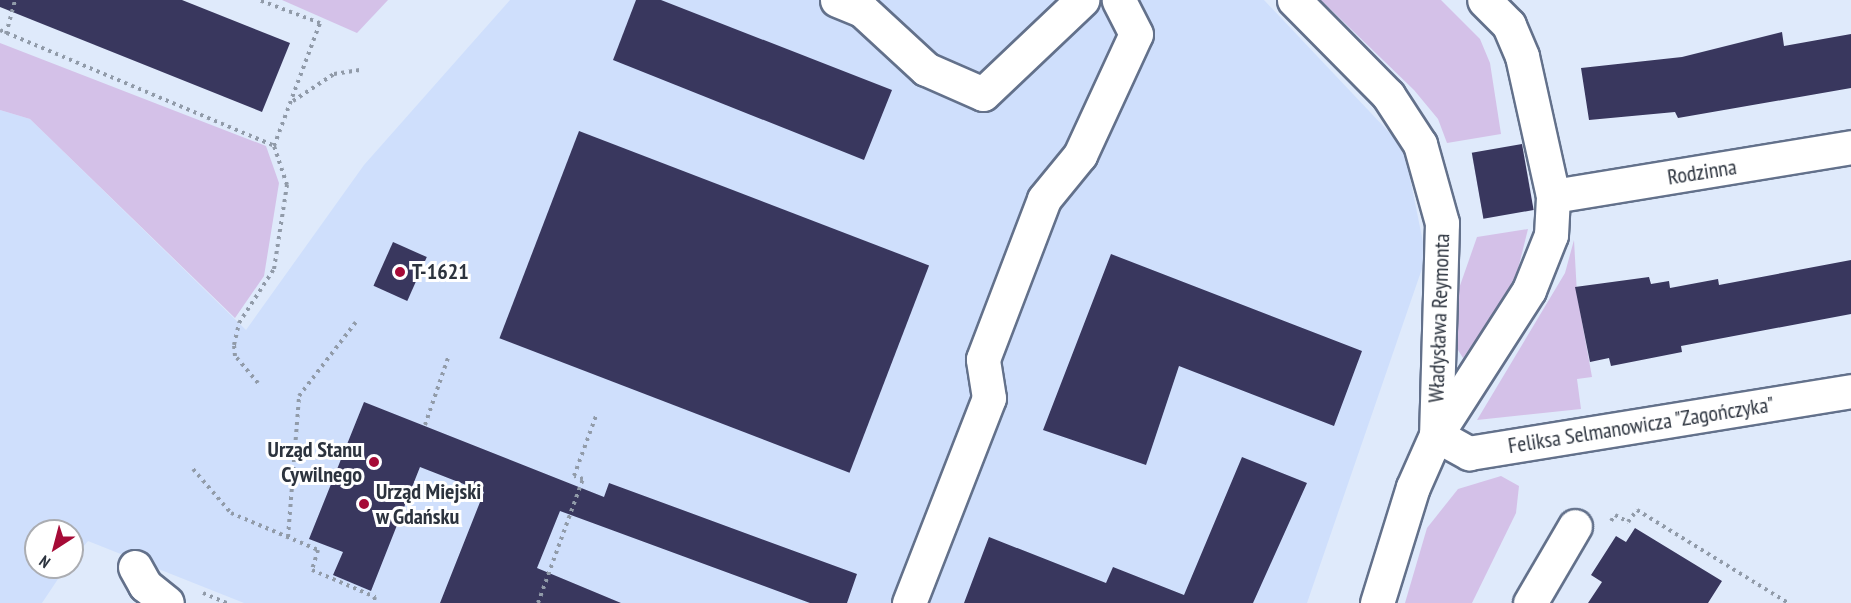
<!DOCTYPE html>
<meta charset="utf-8">
<style>
body{margin:0}
#map{position:relative;width:1851px;height:603px;overflow:hidden;background:#dfeafb;font-family:"PT Sans Narrow",sans-serif}
div>[style]{position:absolute}
[style*='--x']{left:calc(var(--x)*1px);top:calc(var(--y)*1px);width:calc(var(--w)*1px);rotate:calc(var(--a)*1deg)}
.built>*{inset:0;background:#cfdffc}
.green>*{inset:0;background:#d4c1e8}
.building>*{inset:0;background:#39375e;transform-origin:0 0}
.path>*{height:4px;margin-top:-2px;transform-origin:0;background:repeating-linear-gradient(90deg,#919ba9 0 3px,transparent 0 7.5px)}
.roads{filter:drop-shadow(2px 0 #63718b) drop-shadow(-2px 0 #63718b) drop-shadow(0 2px #63718b) drop-shadow(0 -2px #63718b)}
.minor>*{height:33px;margin:-16.5px;padding:0 16.5px;transform-origin:16.5px;border-radius:16.5px;background:#fff}
.dots>*{width:16px;height:16px;translate:-50% -50%;box-sizing:border-box;border:3px solid #fff;border-radius:50%}
span{translate:-50% -50%;white-space:nowrap;text-align:center;line-height:1.15;-webkit-text-stroke:6px #fff;paint-order:stroke}
.street-label{font-size:22px;color:#2c333e}
.poi-label{font-size:22px;color:#2c333e;font-weight:700}
.left{translate:0 -50%;text-align:left}
.right{translate:-100% -50%;text-align:right}
.north{position:absolute;left:24px;top:519px;width:60px;height:60px;box-sizing:border-box;background:#fff;border:2px solid #abadb2;border-radius:50%;rotate:216deg;font-size:16px;font-weight:700;line-height:24px;text-align:center;color:#2c333e}
.north::after{content:'';display:block;margin:auto;width:21px;height:27px;background:#a60b37;clip-path:polygon(50% 0,100% 100%,50% 72%,0 100%)}
</style>
<div id="map">
<div class="built">
<i style="clip-path:polygon(510px 0,1264px 0,1404px 148px,1426px 257px,1307px 603px,244px 603px,88px 541px,72px 560px,72px 531px,36px 531px,36px 567px,66px 567px,42px 603px,0 603px,0 110px,30px 119px,246px 330px,364px 165px)"></i>
</div>
<div class="green">
<i style="clip-path:polygon(282px 0,388px 0,357px 33px)"></i>
<i style="clip-path:polygon(1321px 0,1441px 0,1480px 39px,1490px 63px,1501px 134px,1447px 143px,1438px 119px,1414px 90px)"></i>
<i style="clip-path:polygon(0 43px,266px 146px,279px 183px,264px 276px,235px 318px,30px 119px,0 110px)"></i>
<i style="clip-path:polygon(1528px 229px,1517px 273px,1497px 311px,1463px 358px,1453px 342px,1456px 297px,1477px 237px)"></i>
<i style="clip-path:polygon(1574px 240px,1577px 294px,1592px 377px,1577px 379px,1581px 409px,1477px 420px,1565px 273px)"></i>
<i style="clip-path:polygon(1501px 476px,1519px 486px,1516px 513px,1472px 603px,1405px 603px,1427px 528px,1458px 489px)"></i>
</div>
<div class="building">
<i style="clip-path:polygon(0 0,182px 0,290px 43px,262px 112px,0 7px)"></i>
<i style="clip-path:polygon(636px 0,661px 0,892px 90px,864px 160px,613px 60px)"></i>
<i style="clip-path:polygon(1782px 32px,1784px 46px,1851px 34px,1851px 88px,1678px 118px,1675px 112px,1589px 120px,1581px 68px,1682px 57px)"></i>
<i style="left:579px;top:131px;width:375px;height:222px;rotate:21deg"></i>
<i style="left:1522px;top:144px;width:67px;height:51px;rotate:80deg"></i>
<i style="left:393px;top:242px;width:37px;height:48px;rotate:24deg"></i>
<i style="clip-path:polygon(1111px 254px,1362px 351px,1334px 426px,1179px 366px,1146px 465px,1043px 430px)"></i>
<i style="clip-path:polygon(1851px 260px,1851px 314px,1681px 346px,1682px 352px,1611px 366px,1609px 358px,1590px 362px,1575px 287px,1649px 277px,1651px 284px,1669px 281px,1670px 288px,1718px 279px,1719px 285px)"></i>
<i style="clip-path:polygon(364px 402px,604px 497px,609px 483px,857px 574px,847px 603px,810px 603px,560px 511px,537px 568px,621px 603px,440px 603px,484px 492px,420px 467px,371px 591px,333px 575px,343px 552px,309px 539px)"></i>
<i style="clip-path:polygon(1242px 457px,1307px 483px,1253px 603px,964px 603px,989px 537px,1106px 583px,1113px 567px,1184px 595px)"></i>
<i style="clip-path:polygon(1635px 528px,1722px 581px,1708px 603px,1588px 603px,1602px 582px,1591px 575px,1616px 536px,1626px 542px)"></i>
</div>
<div class="path">
<i style="--x:0;--y:30;--w:298;--a:22.9"></i>
<i style="--x:6;--y:34;--w:35;--a:-75"></i>
<i style="--x:293;--y:101;--w:49;--a:-33.4"></i>
<i style="--x:334;--y:74;--w:26;--a:-9"></i>
<i style="--x:258;--y:383;--w:35;--a:-130"></i>
<i style="--x:235;--y:356;--w:11;--a:-95"></i>
<i style="--x:234;--y:345;--w:23;--a:-77"></i>
<i style="--x:239;--y:323;--w:64;--a:-57.1"></i>
<i style="--x:274;--y:269;--w:85;--a:-81.2"></i>
<i style="--x:287;--y:185;--w:41;--a:-108.4"></i>
<i style="--x:274;--y:146;--w:131;--a:-69.5"></i>
<i style="--x:320;--y:23;--w:65;--a:-159.3"></i>
<i style="--x:425;--y:425;--w:71;--a:-71.1"></i>
<i style="--x:193;--y:469;--w:58;--a:49.2"></i>
<i style="--x:231;--y:513;--w:95;--a:23"></i>
<i style="--x:318;--y:550;--w:21;--a:107"></i>
<i style="--x:312;--y:570;--w:69;--a:23.2"></i>
<i style="--x:375;--y:597;--w:6;--a:108"></i>
<i style="--x:1611;--y:521;--w:7;--a:-56"></i>
<i style="--x:1615;--y:515;--w:15;--a:28"></i>
<i style="--x:1628;--y:522;--w:15;--a:-53"></i>
<i style="--x:1637;--y:510;--w:177;--a:31.6"></i>
<i style="--x:288;--y:537;--w:141;--a:-85.5"></i>
<i style="--x:299;--y:396;--w:93;--a:-52.4"></i>
<i style="--x:203;--y:593;--w:26;--a:23"></i>
<i style="--x:538;--y:603;--w:132;--a:-70.1"></i>
<i style="--x:583;--y:479;--w:9;--a:-162"></i>
<i style="--x:574;--y:476;--w:64;--a:-69.9"></i>
</div>
<div class="roads">
<div class="minor">
<i style="--x:837;--y:0;--w:27;--a:22"></i>
<i style="--x:862;--y:10;--w:87;--a:42.7"></i>
<i style="--x:926;--y:69;--w:62;--a:23.7"></i>
<i style="--x:983;--y:94;--w:137;--a:-43.5"></i>
<i style="--x:1294;--y:0;--w:134;--a:45.3"></i>
<i style="--x:1388;--y:95;--w:59;--a:56.9"></i>
<i style="--x:1420;--y:144;--w:82;--a:74.4"></i>
<i style="--x:1442;--y:223;--w:212;--a:91.6"></i>
<i style="--x:1553;--y:196;--w:302;--a:-9.3"></i>
<i style="--x:1436;--y:435;--w:38;--a:29"></i>
<i style="--x:1469;--y:453;--w:387;--a:-9.2"></i>
<i style="--x:135;--y:567;--w:21;--a:61"></i>
<i style="--x:145;--y:585;--w:28;--a:39"></i>
<i style="--x:909;--y:603;--w:220;--a:-68.7"></i>
<i style="--x:989;--y:398;--w:39;--a:-99"></i>
<i style="--x:983;--y:359;--w:171;--a:-69.1"></i>
<i style="--x:1044;--y:199;--w:57;--a:-50.7"></i>
<i style="--x:1080;--y:155;--w:133;--a:-65.2"></i>
<i style="--x:1136;--y:34;--w:38;--a:-117"></i>
<i style="--x:1377;--y:603;--w:121;--a:-72.8"></i>
<i style="--x:1413;--y:487;--w:57;--a:-66.1"></i>
<i style="--x:1436;--y:435;--w:172;--a:-57.3"></i>
<i style="--x:1529;--y:290;--w:59;--a:-68.2"></i>
<i style="--x:1551;--y:235;--w:39;--a:-87"></i>
<i style="--x:1553;--y:196;--w:143;--a:-102.5"></i>
<i style="--x:1522;--y:56;--w:34;--a:-113"></i>
<i style="--x:1509;--y:25;--w:35;--a:-135"></i>
<i style="--x:1530;--y:603;--w:89;--a:-59.7"></i>
</div>
</div>
<div class="dots">
<i style="left:400px;top:272px;background:#a60b37"></i>
<i style="left:374px;top:462px;background:#a60b37"></i>
<i style="left:364px;top:504px;background:#a60b37"></i>
</div>
<div class="street-label">
<span style="left:1702px;top:172px;rotate:-9deg">Rodzinna</span>
<span style="left:1439px;top:318px;rotate:-88deg">Władysława Reymonta</span>
<span style="left:1641px;top:425px;rotate:-9deg">Feliksa Selmanowicza "Zagończyka"</span>
</div>
<div class="poi-label">
<span class="left" style="left:412px;top:272px">T-1621</span>
<span class="right" style="left:362px;top:462px">Urząd Stanu<br>Cywilnego</span>
<span class="left" style="left:376px;top:504px">Urząd Miejski<br>w Gdańsku</span>
</div>
<div class="north">N</div>
</div>
